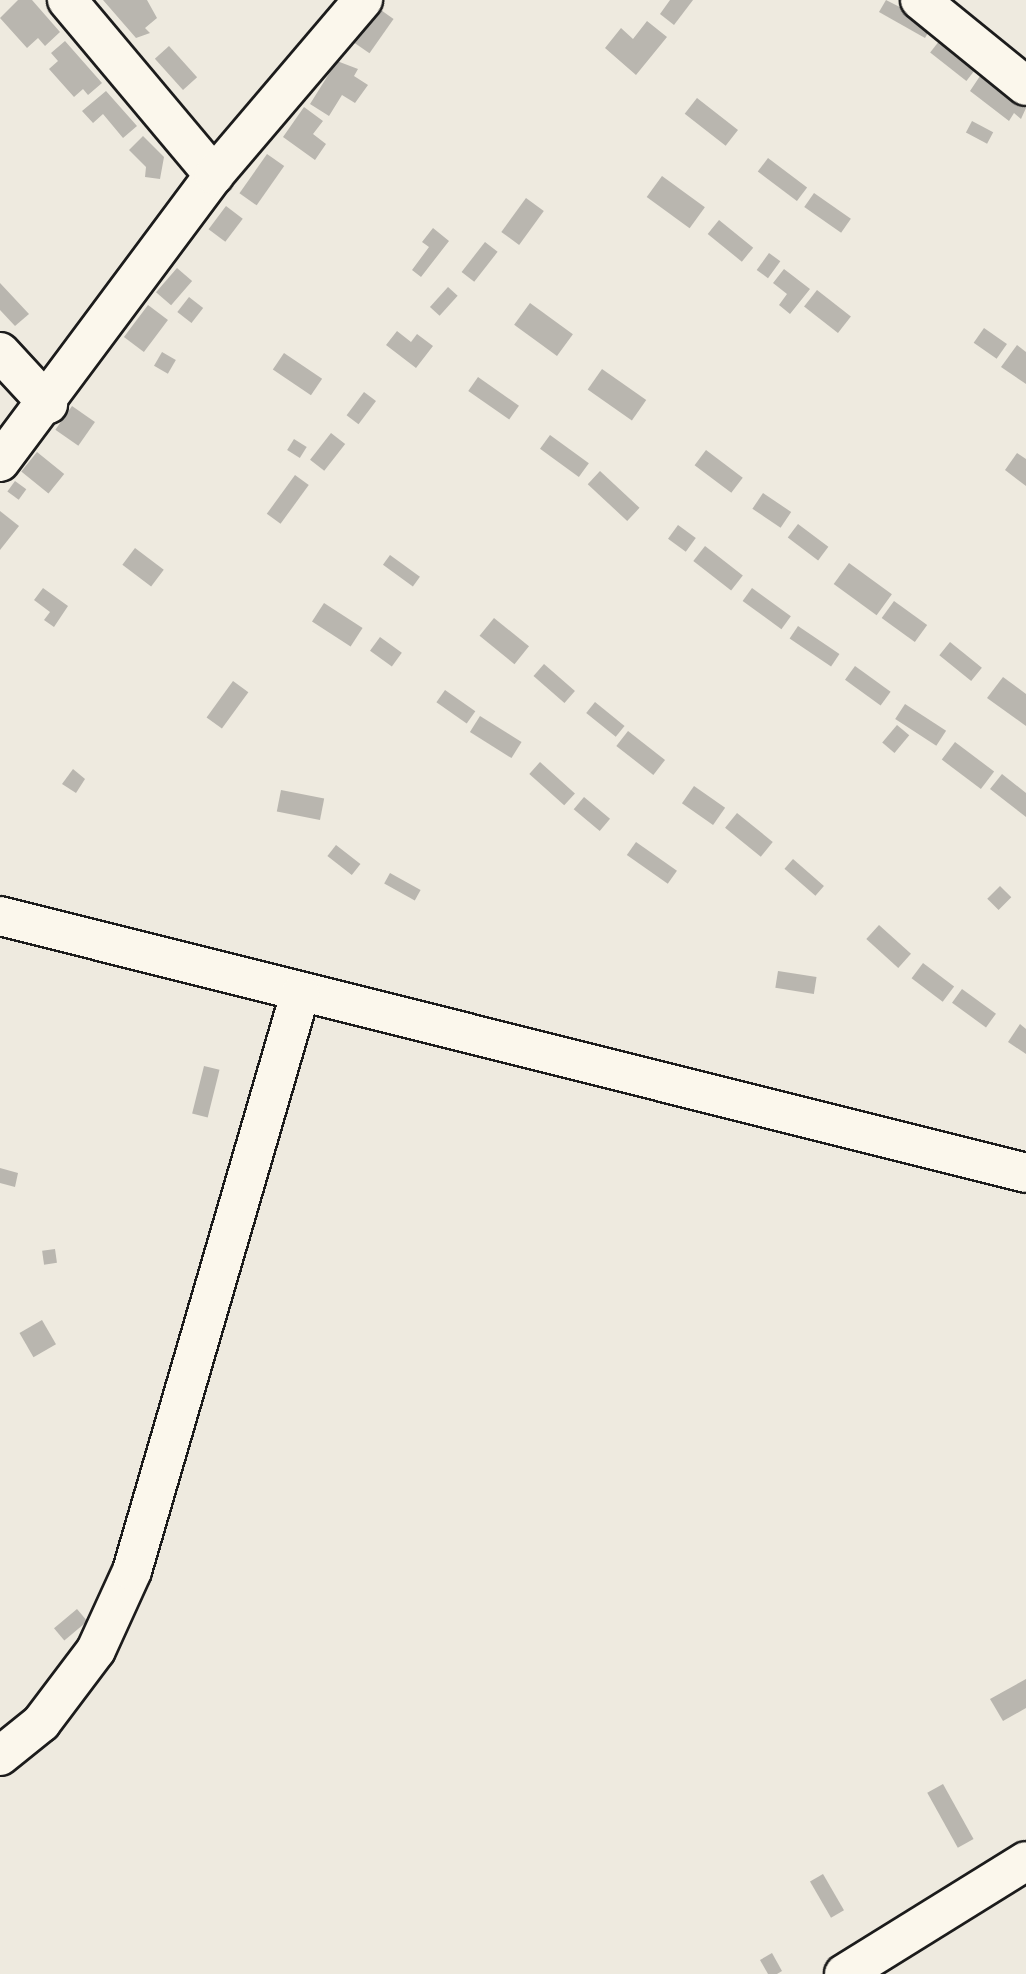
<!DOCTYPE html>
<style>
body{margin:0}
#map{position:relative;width:1026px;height:1974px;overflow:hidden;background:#eeeadf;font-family:"Architects Daughter",sans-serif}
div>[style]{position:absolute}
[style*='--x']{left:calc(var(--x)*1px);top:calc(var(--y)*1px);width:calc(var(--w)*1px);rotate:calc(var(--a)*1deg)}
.building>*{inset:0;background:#b9b6af;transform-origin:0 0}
.roads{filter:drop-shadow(2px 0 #1c1c1c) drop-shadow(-2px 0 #1c1c1c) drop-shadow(0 2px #1c1c1c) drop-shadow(0 -2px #1c1c1c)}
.minor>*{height:38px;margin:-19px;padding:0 19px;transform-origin:19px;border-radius:19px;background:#fbf7ec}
span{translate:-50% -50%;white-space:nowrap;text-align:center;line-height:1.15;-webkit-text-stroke:10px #fbf7ec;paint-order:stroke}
</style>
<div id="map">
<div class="building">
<i style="clip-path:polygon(18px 0,32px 0,60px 32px,45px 46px,38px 38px,27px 48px,0 18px)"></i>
<i style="clip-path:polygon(103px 0,147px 0,157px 18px,145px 28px,150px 33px,136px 38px)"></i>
<i style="clip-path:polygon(670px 0,693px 0,674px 25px,660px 14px)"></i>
<i style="clip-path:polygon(886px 0,933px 24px,925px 38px,879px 12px)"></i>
<i style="left:378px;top:8px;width:19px;height:42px;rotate:35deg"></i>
<i style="clip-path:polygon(647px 21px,667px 37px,636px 75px,605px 48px,621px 28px,633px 39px)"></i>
<i style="left:940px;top:40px;width:46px;height:16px;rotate:38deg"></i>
<i style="clip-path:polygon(65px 41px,102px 83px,88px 95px,83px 89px,74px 97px,49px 69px,58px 61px,51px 53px)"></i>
<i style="left:169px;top:46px;width:42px;height:19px;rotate:48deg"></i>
<i style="clip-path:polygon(337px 61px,358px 69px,354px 76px,368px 85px,355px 103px,342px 95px,329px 116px,310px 104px)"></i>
<i style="clip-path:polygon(982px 73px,1026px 108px,1021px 119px,1014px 113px,1009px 121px,970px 91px)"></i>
<i style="clip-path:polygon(106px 91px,137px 126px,123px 138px,103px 114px,93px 123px,82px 111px)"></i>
<i style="left:697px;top:98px;width:52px;height:20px;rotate:38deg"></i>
<i style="clip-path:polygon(304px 107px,323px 121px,313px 134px,326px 144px,315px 160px,283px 137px)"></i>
<i style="left:972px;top:121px;width:24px;height:13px;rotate:28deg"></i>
<i style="clip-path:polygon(143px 136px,164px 157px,160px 179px,145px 177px,146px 167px,129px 150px)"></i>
<i style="left:267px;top:154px;width:21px;height:48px;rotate:35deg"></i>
<i style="left:768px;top:158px;width:49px;height:17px;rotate:37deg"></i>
<i style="left:662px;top:176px;width:53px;height:26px;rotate:36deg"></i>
<i style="left:814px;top:193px;width:45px;height:17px;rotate:35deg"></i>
<i style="left:526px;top:198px;width:22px;height:42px;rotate:36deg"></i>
<i style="left:226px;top:206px;width:21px;height:29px;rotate:37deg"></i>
<i style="left:719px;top:220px;width:44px;height:18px;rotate:39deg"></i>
<i style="clip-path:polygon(433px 228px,449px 241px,421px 277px,412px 270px,429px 247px,422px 242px)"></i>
<i style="left:485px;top:242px;width:16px;height:38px;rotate:38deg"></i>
<i style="left:769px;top:253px;width:14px;height:21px;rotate:36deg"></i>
<i style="left:177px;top:268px;width:20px;height:32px;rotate:41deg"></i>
<i style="clip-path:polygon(784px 269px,810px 289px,790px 314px,779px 305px,787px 294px,773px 283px)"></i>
<i style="clip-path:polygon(0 283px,29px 314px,15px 326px,0 310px)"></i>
<i style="left:448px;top:287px;width:13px;height:27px;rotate:42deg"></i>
<i style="left:817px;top:290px;width:43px;height:21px;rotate:38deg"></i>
<i style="left:189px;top:297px;width:18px;height:19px;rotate:38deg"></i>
<i style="left:530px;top:303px;width:53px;height:27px;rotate:36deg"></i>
<i style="left:148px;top:305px;width:25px;height:40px;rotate:37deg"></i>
<i style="left:984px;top:328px;width:28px;height:18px;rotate:35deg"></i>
<i style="clip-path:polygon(397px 331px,411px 342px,417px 334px,433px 346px,416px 368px,386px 345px)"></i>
<i style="clip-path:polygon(1017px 345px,1026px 352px,1026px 384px,1001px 367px)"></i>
<i style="left:162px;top:352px;width:16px;height:16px;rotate:30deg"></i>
<i style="left:284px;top:353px;width:46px;height:20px;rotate:34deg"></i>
<i style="left:602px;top:369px;width:54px;height:25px;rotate:35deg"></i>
<i style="left:478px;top:377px;width:50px;height:17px;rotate:35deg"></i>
<i style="left:364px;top:392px;width:15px;height:29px;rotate:37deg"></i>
<i style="left:72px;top:406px;width:28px;height:29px;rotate:35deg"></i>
<i style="left:331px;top:433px;width:18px;height:34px;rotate:38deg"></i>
<i style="left:550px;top:435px;width:48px;height:17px;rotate:36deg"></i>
<i style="left:294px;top:439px;width:15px;height:13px;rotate:32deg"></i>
<i style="left:706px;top:450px;width:46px;height:19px;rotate:37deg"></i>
<i style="left:37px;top:452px;width:35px;height:25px;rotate:39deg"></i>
<i style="clip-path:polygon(1017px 453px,1026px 459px,1026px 486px,1005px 470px)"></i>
<i style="left:600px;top:471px;width:54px;height:18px;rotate:43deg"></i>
<i style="left:295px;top:475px;width:17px;height:48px;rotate:36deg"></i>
<i style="left:15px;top:481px;width:14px;height:13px;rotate:36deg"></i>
<i style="left:763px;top:493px;width:34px;height:19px;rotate:34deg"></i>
<i style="clip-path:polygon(0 511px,19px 526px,0 550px)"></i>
<i style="left:798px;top:524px;width:38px;height:17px;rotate:37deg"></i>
<i style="left:678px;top:525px;width:22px;height:17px;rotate:36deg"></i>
<i style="left:705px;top:546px;width:48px;height:19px;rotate:38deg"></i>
<i style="left:135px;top:548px;width:36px;height:21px;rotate:37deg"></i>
<i style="left:390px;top:555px;width:37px;height:12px;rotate:36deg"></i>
<i style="left:849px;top:563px;width:53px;height:26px;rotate:36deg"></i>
<i style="clip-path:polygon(43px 588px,68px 606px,54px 627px,44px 620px,50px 612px,34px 600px)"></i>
<i style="left:752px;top:588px;width:48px;height:16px;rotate:36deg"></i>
<i style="left:894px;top:601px;width:41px;height:21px;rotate:36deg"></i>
<i style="left:324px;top:603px;width:46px;height:22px;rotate:33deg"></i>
<i style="left:494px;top:618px;width:45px;height:23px;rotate:39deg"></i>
<i style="left:798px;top:626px;width:50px;height:15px;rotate:34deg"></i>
<i style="left:380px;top:637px;width:27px;height:17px;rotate:36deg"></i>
<i style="left:950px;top:642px;width:41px;height:17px;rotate:39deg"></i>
<i style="left:544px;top:664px;width:41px;height:16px;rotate:41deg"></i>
<i style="left:855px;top:666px;width:44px;height:17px;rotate:36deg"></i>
<i style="clip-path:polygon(1003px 677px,1026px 694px,1026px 726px,987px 698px)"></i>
<i style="left:233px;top:681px;width:19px;height:45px;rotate:36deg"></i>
<i style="left:445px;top:690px;width:37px;height:15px;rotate:35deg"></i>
<i style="left:595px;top:702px;width:38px;height:14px;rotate:39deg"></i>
<i style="left:905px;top:704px;width:49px;height:18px;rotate:33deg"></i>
<i style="left:480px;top:716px;width:49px;height:19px;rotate:32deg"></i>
<i style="left:897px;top:725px;width:16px;height:23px;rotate:40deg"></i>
<i style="left:628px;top:731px;width:47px;height:19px;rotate:38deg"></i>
<i style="left:955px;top:742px;width:49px;height:22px;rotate:37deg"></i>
<i style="left:540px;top:762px;width:47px;height:16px;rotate:42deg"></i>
<i style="clip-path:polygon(73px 769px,85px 779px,76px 793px,62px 784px)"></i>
<i style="clip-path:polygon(1002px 774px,1026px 793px,1026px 817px,990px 789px)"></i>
<i style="left:694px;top:786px;width:38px;height:21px;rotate:35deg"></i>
<i style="left:281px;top:790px;width:44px;height:22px;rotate:11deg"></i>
<i style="left:584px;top:797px;width:34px;height:16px;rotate:40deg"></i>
<i style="left:737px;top:813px;width:46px;height:19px;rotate:39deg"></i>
<i style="left:636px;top:842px;width:50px;height:16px;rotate:35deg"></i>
<i style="left:336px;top:845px;width:31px;height:14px;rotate:38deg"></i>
<i style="left:793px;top:859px;width:41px;height:13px;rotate:41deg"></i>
<i style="left:390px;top:873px;width:35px;height:12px;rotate:29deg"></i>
<i style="left:1000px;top:886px;width:16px;height:18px;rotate:45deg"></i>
<i style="left:879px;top:925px;width:43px;height:19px;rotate:42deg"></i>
<i style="left:923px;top:963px;width:39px;height:19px;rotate:37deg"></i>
<i style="left:778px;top:971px;width:39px;height:17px;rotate:9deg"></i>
<i style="left:962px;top:989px;width:42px;height:17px;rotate:36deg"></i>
<i style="clip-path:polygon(1020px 1024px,1026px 1029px,1026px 1054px,1008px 1042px)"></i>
<i style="left:204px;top:1066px;width:16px;height:49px;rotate:14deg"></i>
<i style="clip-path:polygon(0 1168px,18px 1173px,15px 1187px,0 1183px)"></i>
<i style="left:55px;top:1249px;width:14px;height:13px;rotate:82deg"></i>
<i style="left:42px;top:1320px;width:28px;height:26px;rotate:60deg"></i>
<i style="left:77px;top:1609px;width:16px;height:30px;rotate:50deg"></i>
<i style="clip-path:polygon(1026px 1679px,1026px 1708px,1003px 1721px,990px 1699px)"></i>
<i style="left:943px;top:1784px;width:63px;height:18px;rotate:61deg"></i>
<i style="left:823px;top:1874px;width:42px;height:15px;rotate:60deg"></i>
<i style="clip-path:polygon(772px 1953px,782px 1971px,777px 1974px,768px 1974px,760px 1960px)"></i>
</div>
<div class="roads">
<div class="minor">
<i style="--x:67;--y:0;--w:229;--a:50"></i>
<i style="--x:920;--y:0;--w:136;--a:39.1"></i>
<i style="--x:0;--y:352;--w:71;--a:47.3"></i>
<i style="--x:0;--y:462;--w:358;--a:-53.3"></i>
<i style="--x:214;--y:175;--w:230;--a:-49.6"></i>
<i style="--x:0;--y:916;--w:1058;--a:14.06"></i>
<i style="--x:0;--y:1756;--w:53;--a:-38.8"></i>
<i style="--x:41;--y:1723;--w:91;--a:-53"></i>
<i style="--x:96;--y:1650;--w:87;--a:-65.5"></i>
<i style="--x:132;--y:1571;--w:601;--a:-73.77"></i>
<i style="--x:844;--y:1974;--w:214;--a:-31.8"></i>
</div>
</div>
</div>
